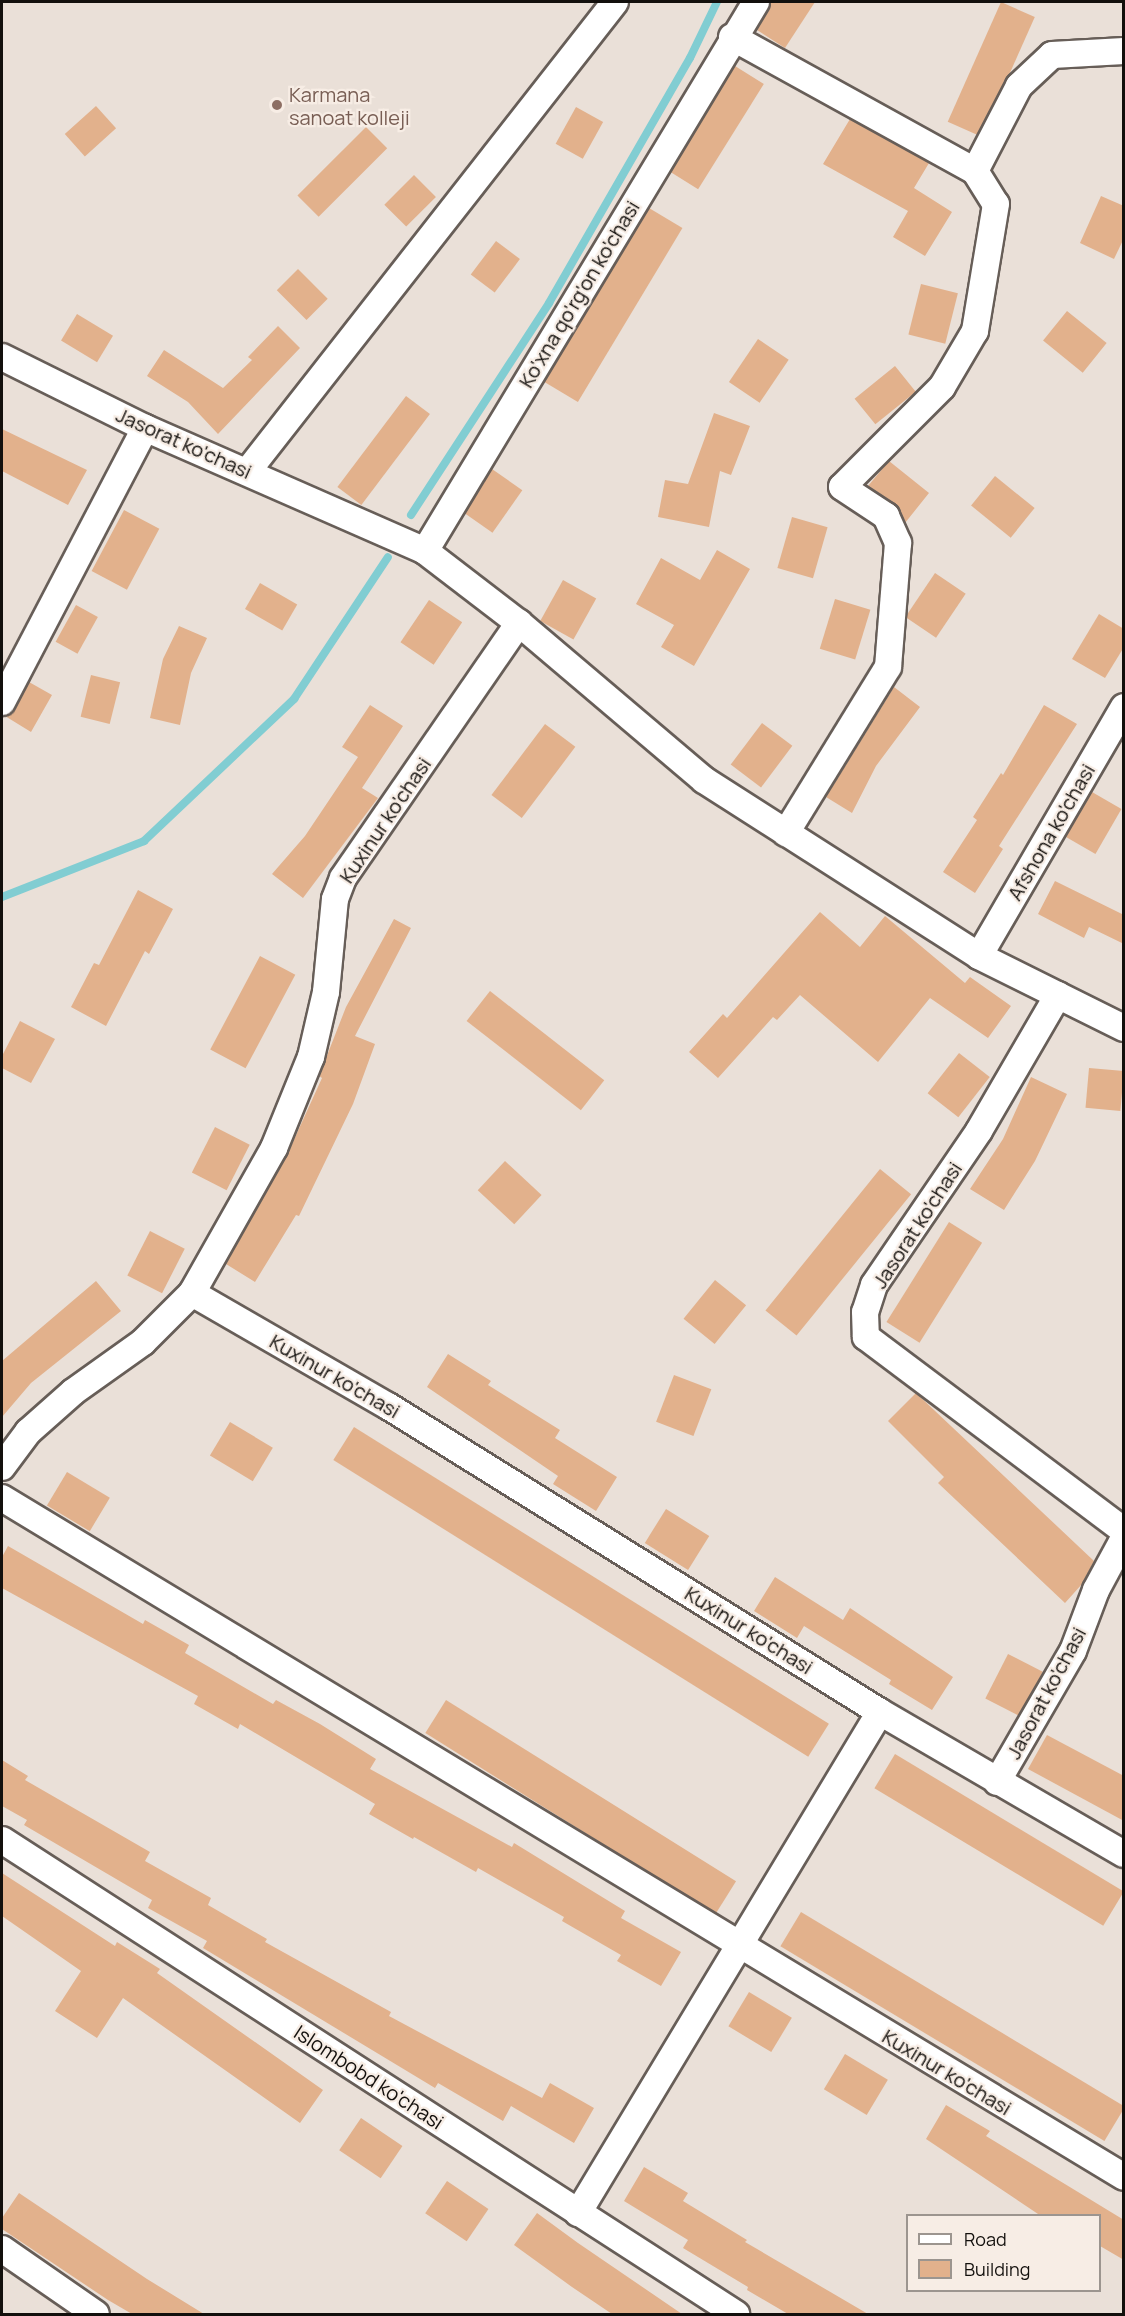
<!DOCTYPE html>
<style>
body{margin:0}
#map{position:relative;width:1125px;height:2316px;overflow:hidden;background:#eae0d8;font-family:Manrope,sans-serif}
div>[style]{position:absolute}
[style*='--x']{left:calc(var(--x)*1px);top:calc(var(--y)*1px);width:calc(var(--w)*1px);rotate:calc(var(--a)*1deg)}
.stream>*{height:8px;margin:-4px;padding:0 4px;transform-origin:4px;border-radius:4px;background:#81cdd2}
.building>*{inset:0;background:#e2b18c;transform-origin:0 0}
.roads{filter:drop-shadow(2px 0 #675e58) drop-shadow(-2px 0 #675e58) drop-shadow(0 2px #675e58) drop-shadow(0 -2px #675e58)}
.street>*{height:26px;margin:-13px;padding:0 13px;transform-origin:13px;border-radius:13px;background:#fff}
.dots>*{width:16px;height:16px;translate:-50% -50%;box-sizing:border-box;border:3px solid #f7ede5;border-radius:50%}
span{translate:-50% -50%;white-space:nowrap;text-align:center;line-height:1.15;-webkit-text-stroke:4.5px #f7ede5;paint-order:stroke}
.education-label{font-size:20px;color:#785e54}
.left{translate:0 -50%;text-align:left}
.street-label{font-size:20px;color:#13100d}
.frame{position:absolute;inset:0;border:3px solid #13100d;pointer-events:none}
.legend{position:absolute;left:906px;top:2214px;width:195px;height:78px;box-sizing:border-box;background:#f7ede5;border:2px solid #9c958f;margin:0;padding:8px 10px;list-style:none;font-size:18px;color:#13100d}
.legend li{display:flex;align-items:center;gap:12px;height:30px}
.legend b{width:30px;border:2px solid #9c958f}
</style>
<div id="map">
<div class="stream">
<i style="--x:411;--y:515;--w:253;--a:-56.9"></i>
<i style="--x:549;--y:303;--w:283;--a:-60.1"></i>
<i style="--x:690;--y:58;--w:62;--a:-64.3"></i>
<i style="--x:2;--y:897;--w:153;--a:-21.5"></i>
<i style="--x:144;--y:841;--w:207;--a:-43.4"></i>
<i style="--x:294;--y:699;--w:170;--a:-56.5"></i>
</div>
<div class="building">
<i style="clip-path:polygon(771px 2px,815px 2px,785px 48px,757px 30px)"></i>
<i style="left:1001px;top:2px;width:37px;height:131px;rotate:24deg"></i>
<i style="left:735px;top:66px;width:34px;height:124px;rotate:32deg"></i>
<i style="left:96px;top:106px;width:30px;height:42px;rotate:48deg"></i>
<i style="left:576px;top:107px;width:31px;height:42px;rotate:29deg"></i>
<i style="clip-path:polygon(850px 119px,929px 163px,914px 188px,952px 212px,925px 256px,893px 237px,908px 211px,823px 164px)"></i>
<i style="left:366px;top:127px;width:30px;height:97px;rotate:45deg"></i>
<i style="left:414px;top:175px;width:31px;height:42px;rotate:45deg"></i>
<i style="clip-path:polygon(1101px 196px,1124px 206px,1124px 238px,1114px 259px,1080px 243px)"></i>
<i style="left:649px;top:208px;width:39px;height:203px;rotate:31deg"></i>
<i style="left:496px;top:241px;width:30px;height:42px;rotate:37deg"></i>
<i style="left:298px;top:269px;width:42px;height:30px;rotate:45deg"></i>
<i style="left:921px;top:284px;width:38px;height:52px;rotate:14deg"></i>
<i style="left:1067px;top:311px;width:51px;height:38px;rotate:39deg"></i>
<i style="left:77px;top:314px;width:42px;height:31px;rotate:31deg"></i>
<i style="clip-path:polygon(278px 326px,300px 348px,218px 434px,188px 402px,147px 376px,164px 350px,223px 388px,252px 360px,248px 357px)"></i>
<i style="left:758px;top:339px;width:37px;height:52px;rotate:34deg"></i>
<i style="left:895px;top:366px;width:33px;height:52px;rotate:51deg"></i>
<i style="left:406px;top:396px;width:30px;height:114px;rotate:37deg"></i>
<i style="clip-path:polygon(714px 413px,750px 426px,731px 475px,720px 471px,709px 527px,658px 517px,665px 480px,688px 484px)"></i>
<i style="clip-path:polygon(2px 429px,87px 470px,68px 505px,2px 471px)"></i>
<i style="clip-path:polygon(889px 461px,929px 493px,905px 523px,895px 504px,868px 486px)"></i>
<i style="left:492px;top:469px;width:37px;height:52px;rotate:35deg"></i>
<i style="left:995px;top:476px;width:51px;height:38px;rotate:39deg"></i>
<i style="left:124px;top:510px;width:40px;height:69px;rotate:28deg"></i>
<i style="left:792px;top:517px;width:37px;height:53px;rotate:16deg"></i>
<i style="clip-path:polygon(717px 550px,750px 569px,694px 666px,661px 647px,674px 625px,636px 604px,661px 558px,700px 580px)"></i>
<i style="left:935px;top:573px;width:37px;height:53px;rotate:34deg"></i>
<i style="left:563px;top:580px;width:38px;height:47px;rotate:29deg"></i>
<i style="left:260px;top:583px;width:43px;height:30px;rotate:30deg"></i>
<i style="left:835px;top:599px;width:37px;height:52px;rotate:17deg"></i>
<i style="left:429px;top:600px;width:40px;height:51px;rotate:34deg"></i>
<i style="left:76px;top:605px;width:25px;height:42px;rotate:29deg"></i>
<i style="clip-path:polygon(1099px 614px,1124px 629px,1124px 647px,1105px 678px,1072px 659px)"></i>
<i style="clip-path:polygon(179px 626px,207px 638px,191px 673px,180px 725px,150px 718px,163px 659px)"></i>
<i style="left:91px;top:675px;width:30px;height:43px;rotate:14deg"></i>
<i style="clip-path:polygon(29px 682px,52px 695px,31px 732px,5px 716px,15px 709px)"></i>
<i style="clip-path:polygon(894px 687px,920px 707px,876px 766px,852px 813px,826px 797px)"></i>
<i style="clip-path:polygon(370px 705px,403px 726px,362px 788px,378px 798px,303px 898px,272px 874px,305px 836px,358px 757px,342px 747px)"></i>
<i style="clip-path:polygon(1044px 705px,1077px 724px,999px 846px,1003px 849px,975px 893px,943px 872px,977px 820px,973px 817px,1001px 773px,1003px 775px)"></i>
<i style="left:762px;top:723px;width:38px;height:52px;rotate:37deg"></i>
<i style="left:545px;top:724px;width:38px;height:89px;rotate:37deg"></i>
<i style="left:1092px;top:792px;width:34px;height:52px;rotate:30deg"></i>
<i style="clip-path:polygon(1055px 881px,1124px 915px,1124px 944px,1089px 927px,1084px 938px,1038px 914px)"></i>
<i style="clip-path:polygon(138px 890px,173px 909px,149px 954px,145px 951px,106px 1026px,71px 1007px,94px 963px,99px 965px)"></i>
<i style="clip-path:polygon(820px 912px,860px 947px,885px 916px,965px 983px,970px 977px,1011px 1006px,988px 1038px,930px 998px,878px 1062px,800px 995px,777px 1020px,773px 1017px,718px 1078px,689px 1052px,723px 1014px,727px 1018px)"></i>
<i style="clip-path:polygon(394px 919px,411px 928px,355px 1036px,375px 1044px,353px 1104px,299px 1216px,296px 1215px,255px 1282px,226px 1264px,287px 1155px,322px 1078px,319px 1076px,346px 1007px)"></i>
<i style="left:260px;top:956px;width:40px;height:106px;rotate:28deg"></i>
<i style="left:490px;top:991px;width:145px;height:38px;rotate:38deg"></i>
<i style="clip-path:polygon(20px 1021px,55px 1039px,31px 1083px,2px 1068px,2px 1056px)"></i>
<i style="left:959px;top:1053px;width:39px;height:51px;rotate:38deg"></i>
<i style="left:1089px;top:1068px;width:35px;height:40px;rotate:5deg"></i>
<i style="clip-path:polygon(1031px 1077px,1067px 1094px,1035px 1161px,1004px 1210px,970px 1189px,1003px 1139px)"></i>
<i style="left:215px;top:1127px;width:39px;height:51px;rotate:27deg"></i>
<i style="left:505px;top:1161px;width:50px;height:40px;rotate:43deg"></i>
<i style="left:880px;top:1169px;width:40px;height:182px;rotate:39deg"></i>
<i style="left:949px;top:1222px;width:39px;height:118px;rotate:32deg"></i>
<i style="left:150px;top:1231px;width:39px;height:50px;rotate:27deg"></i>
<i style="left:715px;top:1280px;width:40px;height:50px;rotate:39deg"></i>
<i style="clip-path:polygon(96px 1281px,121px 1311px,31px 1383px,2px 1417px,2px 1361px)"></i>
<i style="clip-path:polygon(448px 1354px,491px 1381px,488px 1385px,560px 1430px,555px 1438px,617px 1477px,596px 1511px,553px 1484px,558px 1476px,427px 1387px)"></i>
<i style="left:674px;top:1375px;width:40px;height:50px;rotate:21deg"></i>
<i style="clip-path:polygon(916px 1393px,1094px 1561px,1082px 1584px,1065px 1603px,938px 1483px,944px 1477px,888px 1421px)"></i>
<i style="left:230px;top:1422px;width:50px;height:39px;rotate:31deg"></i>
<i style="left:354px;top:1427px;width:560px;height:39px;rotate:32deg"></i>
<i style="left:67px;top:1472px;width:50px;height:39px;rotate:31deg"></i>
<i style="left:666px;top:1509px;width:51px;height:40px;rotate:32deg"></i>
<i style="clip-path:polygon(8px 1546px,143px 1624px,145px 1620px,189px 1645px,185px 1653px,273px 1704px,276px 1700px,320px 1724px,376px 1759px,370px 1769px,512px 1847px,514px 1843px,625px 1911px,621px 1918px,681px 1952px,661px 1986px,617px 1961px,621px 1955px,562px 1921px,564px 1917px,478px 1868px,476px 1872px,414px 1837px,413px 1839px,369px 1814px,375px 1804px,240px 1724px,238px 1729px,194px 1704px,198px 1696px,2px 1588px,2px 1557px)"></i>
<i style="clip-path:polygon(775px 1577px,843px 1620px,850px 1608px,953px 1677px,932px 1710px,889px 1684px,891px 1680px,804px 1626px,797px 1638px,754px 1611px)"></i>
<i style="left:1008px;top:1654px;width:39px;height:50px;rotate:27deg"></i>
<i style="left:446px;top:1700px;width:342px;height:39px;rotate:32deg"></i>
<i style="clip-path:polygon(1047px 1735px,1124px 1776px,1124px 1821px,1028px 1769px)"></i>
<i style="left:895px;top:1754px;width:267px;height:40px;rotate:31deg"></i>
<i style="clip-path:polygon(2px 1760px,28px 1776px,25px 1780px,150px 1852px,145px 1861px,211px 1898px,208px 1905px,267px 1939px,265px 1942px,391px 2012px,389px 2016px,542px 2098px,550px 2083px,594px 2108px,574px 2143px,511px 2106px,503px 2121px,438px 2083px,435px 2088px,203px 1948px,207px 1941px,148px 1908px,152px 1900px,24px 1825px,27px 1820px,2px 1806px)"></i>
<i style="clip-path:polygon(2px 1873px,115px 1946px,117px 1942px,160px 1969px,157px 1973px,323px 2090px,300px 2123px,123px 1998px,97px 2038px,55px 2011px,81px 1971px,2px 1916px)"></i>
<i style="left:801px;top:1912px;width:378px;height:40px;rotate:31deg"></i>
<i style="left:749px;top:1992px;width:50px;height:40px;rotate:31deg"></i>
<i style="left:845px;top:2054px;width:50px;height:41px;rotate:31deg"></i>
<i style="clip-path:polygon(946px 2105px,990px 2131px,986px 2136px,1124px 2220px,1124px 2260px,1100px 2246px,1100px 2216px,1041px 2216px,926px 2139px)"></i>
<i style="left:361px;top:2118px;width:50px;height:39px;rotate:34deg"></i>
<i style="clip-path:polygon(644px 2167px,688px 2193px,683px 2201px,747px 2240px,745px 2242px,868px 2314px,788px 2314px,747px 2290px,748px 2287px,683px 2248px,688px 2240px,624px 2201px)"></i>
<i style="left:447px;top:2181px;width:50px;height:39px;rotate:34deg"></i>
<i style="clip-path:polygon(19px 2193px,147px 2279px,204px 2314px,132px 2314px,108px 2300px,2px 2229px,2px 2218px)"></i>
<i style="clip-path:polygon(537px 2213px,578px 2243px,682px 2314px,612px 2314px,572px 2287px,514px 2245px)"></i>
</div>
<div class="roads">
<div class="street">
<i style="--x:732;--y:37;--w:277;--a:28.9"></i>
<i style="--x:975;--y:171;--w:39;--a:58"></i>
<i style="--x:996;--y:204;--w:129;--a:99.4"></i>
<i style="--x:975;--y:331;--w:65;--a:120.5"></i>
<i style="--x:942;--y:387;--w:141;--a:135"></i>
<i style="--x:842;--y:487;--w:53;--a:33.4"></i>
<i style="--x:886;--y:516;--w:30;--a:66"></i>
<i style="--x:898;--y:543;--w:124;--a:94.6"></i>
<i style="--x:888;--y:667;--w:195;--a:121.6"></i>
<i style="--x:975;--y:171;--w:96;--a:-62.6"></i>
<i style="--x:1019;--y:86;--w:45;--a:-43.2"></i>
<i style="--x:1052;--y:55;--w:72;--a:-3.2"></i>
<i style="--x:2;--y:357;--w:160;--a:26.4"></i>
<i style="--x:145;--y:428;--w:306;--a:23.7"></i>
<i style="--x:425;--y:551;--w:118;--a:37.5"></i>
<i style="--x:519;--y:623;--w:243;--a:40.3"></i>
<i style="--x:704;--y:780;--w:326;--a:32.6"></i>
<i style="--x:979;--y:956;--w:162;--a:26.4"></i>
<i style="--x:247;--y:472;--w:597;--a:-51.94"></i>
<i style="--x:425;--y:551;--w:641;--a:-58.91"></i>
<i style="--x:2;--y:702;--w:309;--a:-62.4"></i>
<i style="--x:979;--y:956;--w:288;--a:-59.8"></i>
<i style="--x:1058;--y:995;--w:157;--a:120.2"></i>
<i style="--x:979;--y:1131;--w:186;--a:124.3"></i>
<i style="--x:874;--y:1285;--w:28;--a:108"></i>
<i style="--x:865;--y:1312;--w:25;--a:88"></i>
<i style="--x:866;--y:1337;--w:323;--a:36.9"></i>
<i style="--x:192;--y:1293;--w:226;--a:30"></i>
<i style="--x:388;--y:1406;--w:579;--a:31.88"></i>
<i style="--x:880;--y:1712;--w:282;--a:30.2"></i>
<i style="--x:2;--y:1467;--w:44;--a:-53.4"></i>
<i style="--x:28;--y:1432;--w:60;--a:-41.6"></i>
<i style="--x:73;--y:1392;--w:86;--a:-35.5"></i>
<i style="--x:143;--y:1342;--w:69;--a:-45"></i>
<i style="--x:192;--y:1293;--w:167;--a:-60.5"></i>
<i style="--x:274;--y:1148;--w:98;--a:-67.9"></i>
<i style="--x:311;--y:1057;--w:67;--a:-77"></i>
<i style="--x:326;--y:992;--w:93;--a:-84.5"></i>
<i style="--x:335;--y:899;--w:22;--a:-69"></i>
<i style="--x:343;--y:878;--w:310;--a:-55.4"></i>
<i style="--x:2;--y:1498;--w:1311;--a:31.18"></i>
<i style="--x:997;--y:1782;--w:151;--a:-59.9"></i>
<i style="--x:1073;--y:1651;--w:65;--a:-69.3"></i>
<i style="--x:1096;--y:1590;--w:59;--a:-61.7"></i>
<i style="--x:2;--y:1840;--w:874;--a:32.85"></i>
<i style="--x:578;--y:2213;--w:585;--a:-58.92"></i>
<i style="--x:2;--y:2249;--w:114;--a:34.7"></i>
</div>
</div>
<div class="dots">
<i style="left:277px;top:105px;background:#8d6e63"></i>
</div>
<div class="education-label">
<span class="left" style="left:289px;top:106px">Karmana<br>sanoat kolleji</span>
</div>
<div class="street-label">
<span style="left:579px;top:294px;rotate:-59deg">Ko'xna qo'rg'on ko'chasi</span>
<span style="left:184px;top:443px;rotate:24deg">Jasorat ko'chasi</span>
<span style="left:385px;top:820px;rotate:-56deg">Kuxinur ko'chasi</span>
<span style="left:1051px;top:832px;rotate:-60deg">Afshona ko'chasi</span>
<span style="left:917px;top:1225px;rotate:-57deg">Jasorat ko'chasi</span>
<span style="left:335px;top:1376px;rotate:30deg">Kuxinur ko'chasi</span>
<span style="left:749px;top:1630px;rotate:32deg">Kuxinur ko'chasi</span>
<span style="left:1046px;top:1693px;rotate:-62deg">Jasorat ko'chasi</span>
<span style="left:947px;top:2072px;rotate:31deg">Kuxinur ko'chasi</span>
<span style="left:369px;top:2077px;rotate:33deg">Islombobd ko'chasi</span>
</div>
<div class="frame"></div>
<ul class="legend">
<li><b style="height:8px;background:#fff"></b>Road</li>
<li><b style="height:16px;background:#e2b18c"></b>Building</li>
</ul>
</div>
